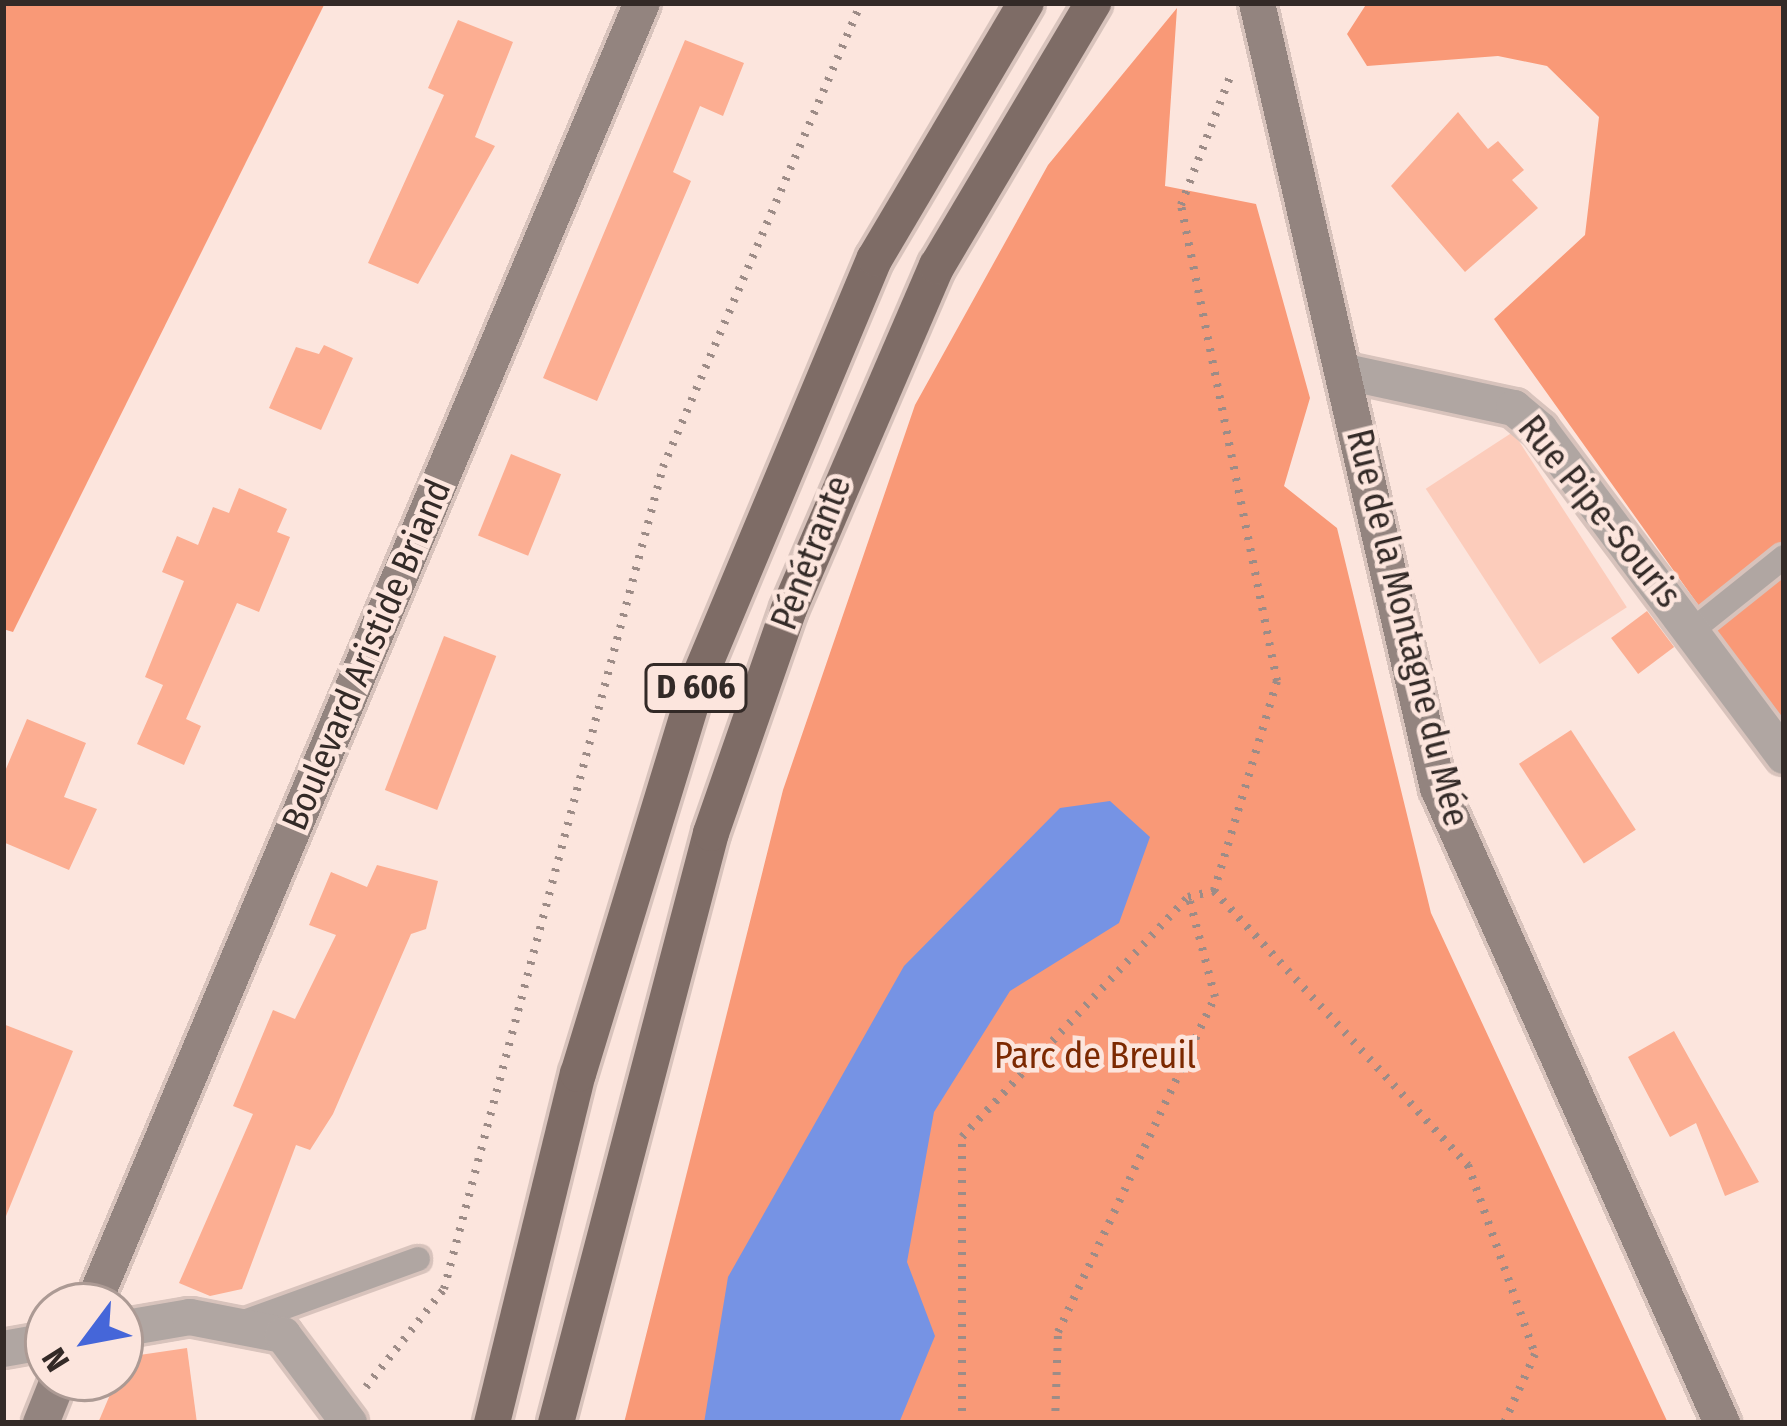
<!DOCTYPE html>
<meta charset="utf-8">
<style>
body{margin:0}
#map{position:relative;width:1787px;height:1426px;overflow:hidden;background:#fce5dd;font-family:"Fira Sans Condensed",sans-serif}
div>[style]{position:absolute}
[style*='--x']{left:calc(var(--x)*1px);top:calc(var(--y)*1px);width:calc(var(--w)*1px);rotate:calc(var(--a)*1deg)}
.green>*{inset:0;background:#fcccbb;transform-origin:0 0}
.forest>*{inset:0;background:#f99977}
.water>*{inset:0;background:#7693e4}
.building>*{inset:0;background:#fcae92;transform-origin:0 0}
.path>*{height:8px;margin-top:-4px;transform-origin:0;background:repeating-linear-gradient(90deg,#9d8c87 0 3px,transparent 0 12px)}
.roads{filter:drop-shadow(3px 0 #d8c3bc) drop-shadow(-3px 0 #d8c3bc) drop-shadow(0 3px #d8c3bc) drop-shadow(0 -3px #d8c3bc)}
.lane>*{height:24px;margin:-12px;padding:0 12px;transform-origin:12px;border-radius:12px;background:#b0a6a2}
.street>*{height:36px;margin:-18px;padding:0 18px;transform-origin:18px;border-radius:18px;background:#b0a6a2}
.secondary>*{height:36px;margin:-18px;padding:0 18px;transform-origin:18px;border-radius:18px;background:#93847f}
.primary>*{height:36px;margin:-18px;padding:0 18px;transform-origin:18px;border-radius:18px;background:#7e6c66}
span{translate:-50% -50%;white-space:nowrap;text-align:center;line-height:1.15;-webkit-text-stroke:9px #fce5dd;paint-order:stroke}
.shield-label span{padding:3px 9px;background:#fce5dd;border:3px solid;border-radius:9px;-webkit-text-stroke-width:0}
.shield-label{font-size:33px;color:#332a27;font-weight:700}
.street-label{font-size:36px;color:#332a27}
.park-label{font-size:36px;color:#7c2901}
.frame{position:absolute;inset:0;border:6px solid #332a27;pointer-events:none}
.north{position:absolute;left:24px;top:1282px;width:120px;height:120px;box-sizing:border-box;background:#fce5dd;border:3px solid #ac9a94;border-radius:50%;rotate:238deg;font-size:33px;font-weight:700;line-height:48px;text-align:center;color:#332a27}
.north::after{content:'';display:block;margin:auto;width:42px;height:54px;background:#4566d9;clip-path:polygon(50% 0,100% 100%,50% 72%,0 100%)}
</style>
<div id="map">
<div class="green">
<i style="left:1513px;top:432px;width:209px;height:104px;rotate:57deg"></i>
</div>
<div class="forest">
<i style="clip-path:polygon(3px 3px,325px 3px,13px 632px,3px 629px)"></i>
<i style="clip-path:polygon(1367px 3px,1784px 3px,1784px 725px,1494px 319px,1585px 235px,1599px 117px,1547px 66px,1498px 56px,1367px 66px,1347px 34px)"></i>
<i style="clip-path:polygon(1177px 8px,1165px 186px,1256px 204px,1310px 398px,1284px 486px,1337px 528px,1431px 913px,1668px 1423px,624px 1423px,783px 790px,915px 405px,1048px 165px)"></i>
</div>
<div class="water">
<i style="clip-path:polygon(1110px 801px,1150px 837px,1119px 923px,1010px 991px,934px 1112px,907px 1262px,935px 1336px,899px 1423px,704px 1423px,728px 1277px,904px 966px,1060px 808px)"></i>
</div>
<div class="building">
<i style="clip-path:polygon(458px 20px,513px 42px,475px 137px,495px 146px,418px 284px,368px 263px,444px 95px,428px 88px)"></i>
<i style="clip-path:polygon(685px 40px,744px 63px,723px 116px,700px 106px,673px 172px,691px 181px,597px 401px,543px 378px)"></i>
<i style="clip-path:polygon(1458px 112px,1488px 149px,1498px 141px,1524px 170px,1512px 180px,1538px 208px,1465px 272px,1391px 186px)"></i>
<i style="clip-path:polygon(324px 345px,353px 358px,321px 430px,269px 408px,296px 347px,319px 354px)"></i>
<i style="left:511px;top:454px;width:54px;height:88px;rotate:22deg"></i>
<i style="clip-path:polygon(239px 488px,287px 509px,277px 532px,290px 537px,259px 612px,237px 603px,186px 719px,201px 726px,184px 765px,137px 744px,163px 685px,145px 677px,184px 581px,162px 572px,177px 536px,198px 545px,213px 507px,229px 513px)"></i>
<i style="left:1647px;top:611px;width:45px;height:45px;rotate:53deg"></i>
<i style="left:444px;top:636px;width:56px;height:165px;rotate:21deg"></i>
<i style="clip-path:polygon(27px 719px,86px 743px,64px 797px,97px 809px,69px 870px,3px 842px,3px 776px)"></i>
<i style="left:1571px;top:730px;width:119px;height:62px;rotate:57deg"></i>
<i style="clip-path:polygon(377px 865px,438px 881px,426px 929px,411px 934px,333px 1114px,310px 1150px,296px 1145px,242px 1289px,210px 1296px,179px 1283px,253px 1114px,233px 1106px,273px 1010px,295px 1019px,336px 935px,309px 925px,331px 872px,367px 887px)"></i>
<i style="clip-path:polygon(3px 1024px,73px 1051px,4px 1221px,3px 1221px)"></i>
<i style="clip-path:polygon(1674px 1031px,1703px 1083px,1759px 1182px,1725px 1196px,1696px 1123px,1670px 1137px,1628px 1057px)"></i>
<i style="clip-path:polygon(187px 1348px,197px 1423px,98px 1423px,126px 1357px)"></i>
</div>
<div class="path">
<i style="--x:1214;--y:891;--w:374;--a:47.2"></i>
<i style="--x:1468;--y:1165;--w:201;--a:70.5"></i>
<i style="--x:1535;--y:1354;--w:76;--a:114.2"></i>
<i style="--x:366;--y:1387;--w:125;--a:-51.5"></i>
<i style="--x:444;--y:1289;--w:851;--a:-75.08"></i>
<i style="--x:663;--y:467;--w:504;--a:-66.89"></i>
<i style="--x:962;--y:1423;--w:286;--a:-90"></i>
<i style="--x:962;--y:1137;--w:330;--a:-46.7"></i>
<i style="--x:1188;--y:897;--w:27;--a:-13"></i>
<i style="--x:1214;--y:891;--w:219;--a:-73.3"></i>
<i style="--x:1277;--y:681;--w:486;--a:-101.4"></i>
<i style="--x:1181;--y:205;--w:140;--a:-69.1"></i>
<i style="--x:1055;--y:1423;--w:91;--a:-88.1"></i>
<i style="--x:1058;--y:1332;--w:370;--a:-64.9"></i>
<i style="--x:1215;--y:997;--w:102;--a:-104.7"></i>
</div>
<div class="roads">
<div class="lane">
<i style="--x:1694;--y:629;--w:115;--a:-38.7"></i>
<i style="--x:244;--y:1322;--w:185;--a:-19.9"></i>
</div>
<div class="street">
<i style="--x:1346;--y:372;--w:172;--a:12.1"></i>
<i style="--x:1514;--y:408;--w:34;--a:40"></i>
<i style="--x:1540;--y:430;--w:407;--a:53.2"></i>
<i style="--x:120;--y:1329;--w:71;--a:-9.7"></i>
<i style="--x:190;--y:1317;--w:95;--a:11"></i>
<i style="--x:283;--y:1335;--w:110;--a:53.1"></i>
<i style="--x:3;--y:1349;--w:46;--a:-10.1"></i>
</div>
<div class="secondary">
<i style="--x:1257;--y:3;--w:806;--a:77.02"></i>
<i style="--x:1438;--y:788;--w:696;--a:65.9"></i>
<i style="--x:92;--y:1306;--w:1414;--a:-67.12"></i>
<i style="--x:41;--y:1423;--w:48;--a:-68.2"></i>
</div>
<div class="primary">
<i style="--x:492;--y:1423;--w:359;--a:-76.2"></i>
<i style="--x:578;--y:1074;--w:414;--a:-73"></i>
<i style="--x:699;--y:678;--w:455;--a:-67.3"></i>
<i style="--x:875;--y:258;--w:296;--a:-59.4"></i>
<i style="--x:556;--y:1423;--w:610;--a:-75.28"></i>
<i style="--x:711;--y:833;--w:237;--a:-70.8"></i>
<i style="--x:789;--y:609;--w:374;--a:-66.7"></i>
<i style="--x:937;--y:266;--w:306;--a:-59.3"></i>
</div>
</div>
<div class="shield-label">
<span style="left:696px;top:688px">D 606</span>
</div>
<div class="street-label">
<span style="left:1599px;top:512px;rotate:51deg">Rue Pipe-Souris</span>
<span style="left:812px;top:553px;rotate:-69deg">Pénétrante</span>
<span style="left:1407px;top:628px;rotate:76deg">Rue de la Montagne du Mée</span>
<span style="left:367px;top:655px;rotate:-67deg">Boulevard Aristide Briand</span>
</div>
<div class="park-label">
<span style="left:1095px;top:1057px">Parc de Breuil</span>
</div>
<div class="frame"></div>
<div class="north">N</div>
</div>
